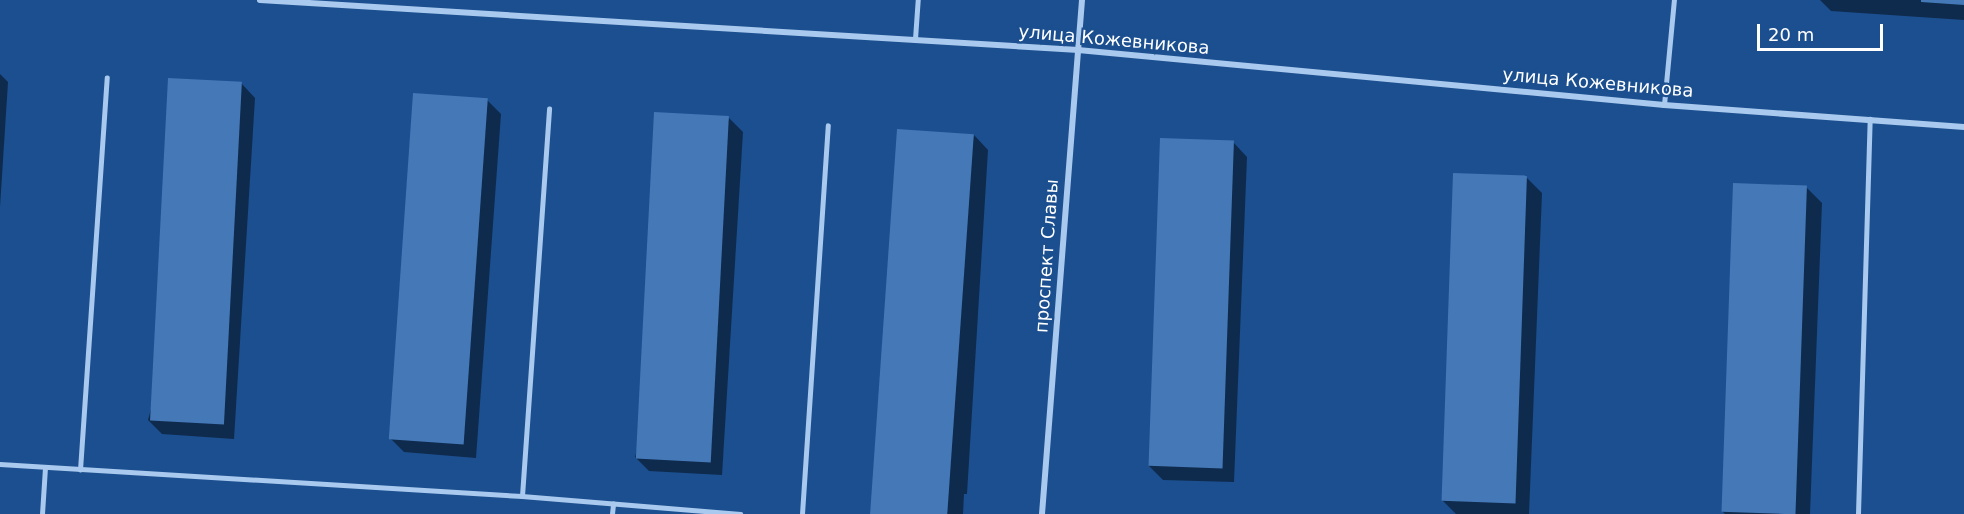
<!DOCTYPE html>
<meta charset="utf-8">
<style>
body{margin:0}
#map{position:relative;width:1964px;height:514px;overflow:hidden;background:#1b4f8f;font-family:"DejaVu Sans",sans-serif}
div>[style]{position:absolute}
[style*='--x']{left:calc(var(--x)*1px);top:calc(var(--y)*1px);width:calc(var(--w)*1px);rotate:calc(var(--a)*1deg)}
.shadow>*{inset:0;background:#0007}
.building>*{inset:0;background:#4478b7;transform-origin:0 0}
.lane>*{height:4.5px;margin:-2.25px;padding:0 2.25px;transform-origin:2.25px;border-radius:2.25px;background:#a9c9ee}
.street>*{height:6px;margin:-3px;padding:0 3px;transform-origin:3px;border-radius:3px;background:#a9c9ee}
span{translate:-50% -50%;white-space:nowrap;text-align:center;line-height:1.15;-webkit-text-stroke:4.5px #1b4f8f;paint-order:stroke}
.street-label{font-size:18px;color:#fff}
.scale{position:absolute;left:1757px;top:24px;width:126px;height:27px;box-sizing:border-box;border:3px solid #fff;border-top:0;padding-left:8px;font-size:18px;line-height:21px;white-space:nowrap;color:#fff;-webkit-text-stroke:4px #1b4f8f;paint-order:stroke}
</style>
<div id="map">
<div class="shadow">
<i style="clip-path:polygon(1820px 0,1964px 0,1964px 20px,1831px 11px)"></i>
<i style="clip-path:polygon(0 74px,8px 82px,0 207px)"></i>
<i style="clip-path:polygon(241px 83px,255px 98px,234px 439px,162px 434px,148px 420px)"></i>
<i style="clip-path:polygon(487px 100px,501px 114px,476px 458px,404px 452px,390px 438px)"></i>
<i style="clip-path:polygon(729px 118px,743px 132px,722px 475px,649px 471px,635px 457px)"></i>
<i style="clip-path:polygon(974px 135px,988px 150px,967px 494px,964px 494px,963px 514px,876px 514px)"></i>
<i style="clip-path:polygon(1233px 142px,1247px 157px,1234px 482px,1163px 480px,1149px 466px)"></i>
<i style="clip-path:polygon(1526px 177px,1542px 193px,1529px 514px,1456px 514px,1442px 500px)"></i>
<i style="clip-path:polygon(1806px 187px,1822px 203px,1810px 514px,1725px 514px,1722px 511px)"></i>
</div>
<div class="building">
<i style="clip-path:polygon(1921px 0,1964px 0,1964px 5px,1921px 2px)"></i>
<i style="left:168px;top:78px;width:74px;height:343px;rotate:3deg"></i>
<i style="left:413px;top:93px;width:75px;height:347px;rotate:4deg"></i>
<i style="left:654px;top:112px;width:75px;height:347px;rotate:3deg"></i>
<i style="left:897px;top:129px;width:77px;height:386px;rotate:4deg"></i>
<i style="left:1160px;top:138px;width:74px;height:328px;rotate:2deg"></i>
<i style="left:1453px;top:173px;width:74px;height:328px;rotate:2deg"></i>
<i style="left:1733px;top:183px;width:74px;height:329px;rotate:2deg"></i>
</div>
<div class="lane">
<i style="--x:915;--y:39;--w:39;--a:-86"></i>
<i style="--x:1664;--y:105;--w:105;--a:-84.6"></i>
<i style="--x:0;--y:464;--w:523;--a:3.51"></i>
<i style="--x:522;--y:496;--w:219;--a:4.7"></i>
<i style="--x:80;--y:470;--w:393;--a:-86.1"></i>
<i style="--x:522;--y:496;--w:388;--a:-86"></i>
<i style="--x:42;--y:514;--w:46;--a:-86.3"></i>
<i style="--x:612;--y:514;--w:10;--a:-84"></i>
<i style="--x:802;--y:514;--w:389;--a:-86.2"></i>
<i style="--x:1858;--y:514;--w:395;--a:-88.3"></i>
</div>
<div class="street">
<i style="--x:260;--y:0;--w:820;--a:3.5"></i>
<i style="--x:1078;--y:50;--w:589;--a:5.36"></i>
<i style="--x:1664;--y:105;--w:301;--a:4.2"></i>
<i style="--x:1042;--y:514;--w:516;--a:-85.55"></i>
</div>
<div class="street-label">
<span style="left:1114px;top:40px;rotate:5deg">улица Кожевникова</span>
<span style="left:1598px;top:83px;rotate:5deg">улица Кожевникова</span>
<span style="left:1047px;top:256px;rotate:-86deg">проспект Славы</span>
</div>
<div class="scale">20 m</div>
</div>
